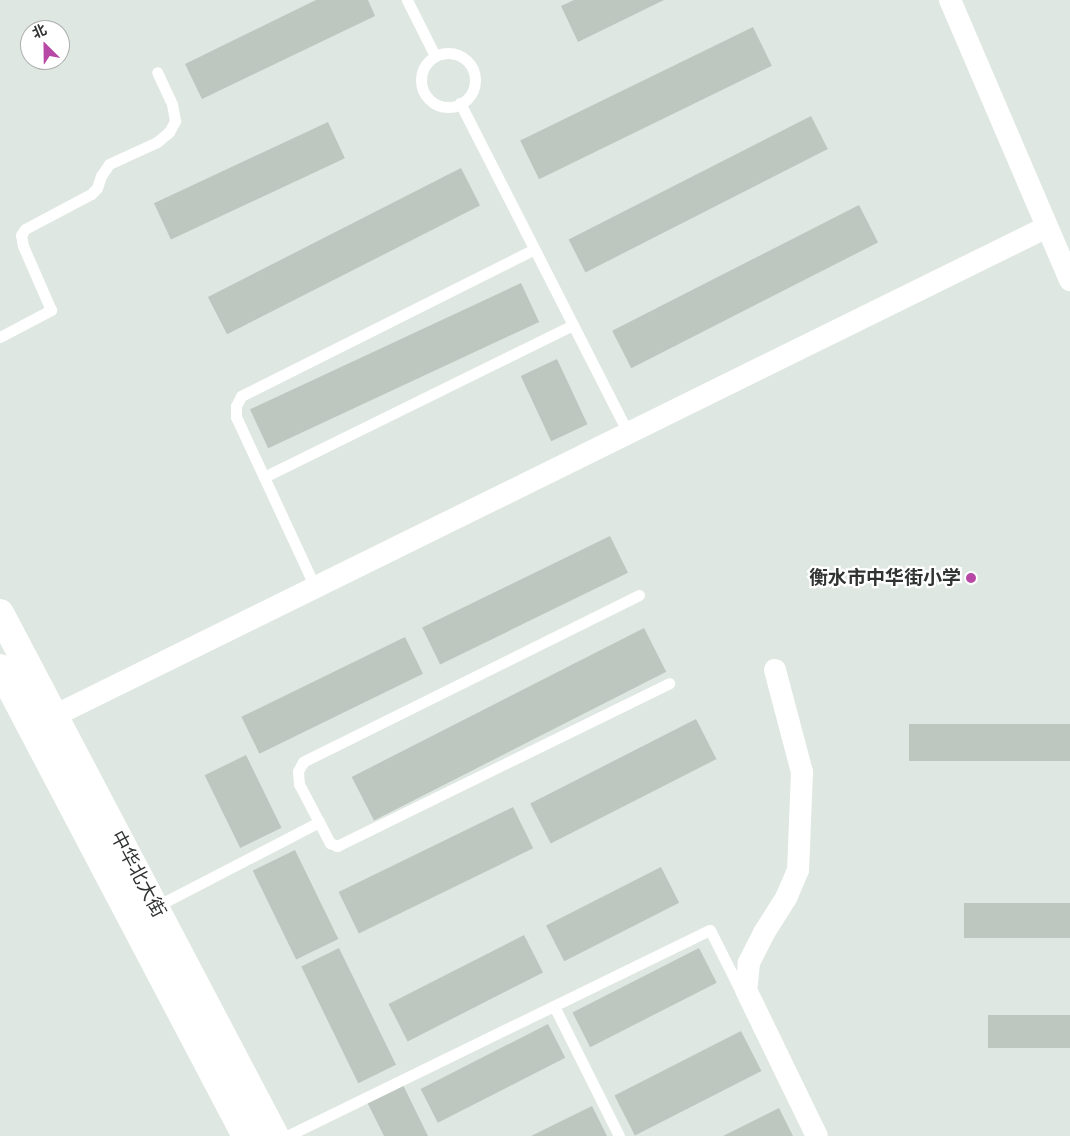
<!DOCTYPE html>
<meta charset="utf-8">
<style>
body{margin:0}
#map{position:relative;width:1070px;height:1136px;overflow:hidden;background:#dee7e1;font-family:Figtree,"Noto Sans SC",sans-serif}
div>[style]{position:absolute}
[style*='--x']{left:calc(var(--x)*1px);top:calc(var(--y)*1px);width:calc(var(--w)*1px);rotate:calc(var(--a)*1deg)}
.building>*{inset:0;background:#bec6c0;transform-origin:0 0}
.service>*{height:11px;margin:-5.5px;padding:0 5.5px;transform-origin:5.5px;border-radius:5.5px;background:#fff}
.service>.ring{margin:-5.5px;padding:0;box-sizing:content-box;background:none;border:11px solid #fff;border-radius:50%}
.minor>*{height:22px;margin:-11px;padding:0 11px;transform-origin:11px;border-radius:11px;background:#fff}
.primary>*{height:28px;margin:-14px;padding:0 14px;transform-origin:14px;border-radius:14px;background:#fff}
.dots>*{width:14px;height:14px;translate:-50% -50%;box-sizing:border-box;border:2px solid #fff;border-radius:50%}
span{translate:-50% -50%;white-space:nowrap;text-align:center;line-height:1.15;-webkit-text-stroke:4.5px #fff;paint-order:stroke}
.poi-label{font-size:19px;color:#303331;font-weight:700}
.right{translate:-100% -50%;text-align:right}
.street-label{font-size:19px;color:#303331}
.north{position:absolute;left:20px;top:20px;width:50px;height:50px;box-sizing:border-box;background:#fff;border:1px solid #acadad;border-radius:50%;rotate:337deg;font-size:14px;font-weight:700;line-height:20px;text-align:center;color:#303331}
.north::after{content:'';display:block;margin:auto;width:18px;height:22px;background:#b748a5;clip-path:polygon(50% 0,100% 100%,50% 72%,0 100%)}
</style>
<div id="map">
<div class="building">
<i style="clip-path:polygon(316px 0,368px 0,375px 16px,202px 99px,185px 64px)"></i>
<i style="clip-path:polygon(574px 0,664px 0,578px 42px,561px 6px)"></i>
<i style="left:753px;top:27px;width:43px;height:259px;rotate:64deg"></i>
<i style="left:811px;top:116px;width:37px;height:272px;rotate:63deg"></i>
<i style="left:328px;top:122px;width:40px;height:192px;rotate:65deg"></i>
<i style="left:461px;top:168px;width:42px;height:284px;rotate:63deg"></i>
<i style="left:859px;top:205px;width:42px;height:277px;rotate:63deg"></i>
<i style="left:521px;top:283px;width:43px;height:299px;rotate:65deg"></i>
<i style="left:557px;top:359px;width:72px;height:40px;rotate:65deg"></i>
<i style="left:610px;top:536px;width:41px;height:209px;rotate:64deg"></i>
<i style="left:644px;top:628px;width:49px;height:328px;rotate:63deg"></i>
<i style="left:405px;top:637px;width:41px;height:182px;rotate:64deg"></i>
<i style="left:696px;top:719px;width:45px;height:186px;rotate:63deg"></i>
<i style="left:1070px;top:724px;width:37px;height:161px;rotate:90deg"></i>
<i style="left:246px;top:755px;width:81px;height:46px;rotate:64deg"></i>
<i style="left:513px;top:807px;width:46px;height:194px;rotate:64deg"></i>
<i style="left:295px;top:850px;width:99px;height:47px;rotate:64deg"></i>
<i style="left:661px;top:867px;width:40px;height:129px;rotate:63deg"></i>
<i style="left:1070px;top:903px;width:35px;height:106px;rotate:90deg"></i>
<i style="left:524px;top:935px;width:42px;height:152px;rotate:63deg"></i>
<i style="left:339px;top:948px;width:130px;height:42px;rotate:64deg"></i>
<i style="left:699px;top:948px;width:39px;height:142px;rotate:63deg"></i>
<i style="left:1070px;top:1015px;width:33px;height:82px;rotate:90deg"></i>
<i style="left:548px;top:1024px;width:38px;height:143px;rotate:63deg"></i>
<i style="left:741px;top:1031px;width:45px;height:142px;rotate:63deg"></i>
<i style="clip-path:polygon(403px 1085px,428px 1136px,384px 1136px,367px 1102px)"></i>
<i style="clip-path:polygon(592px 1106px,607px 1136px,531px 1136px)"></i>
<i style="clip-path:polygon(779px 1108px,793px 1136px,723px 1136px)"></i>
</div>
<div class="service">
<i style="--x:407;--y:0;--w:63;--a:63.4"></i>
<i class="ring" style="left:421px;top:53px;width:43px;height:43px"></i>
<i style="--x:460;--y:103;--w:370;--a:63"></i>
<i style="--x:0;--y:337;--w:58;--a:-27.9"></i>
<i style="--x:51;--y:310;--w:70;--a:-113.6"></i>
<i style="--x:23;--y:246;--w:11;--a:-100"></i>
<i style="--x:21;--y:235;--w:7;--a:-56"></i>
<i style="--x:25;--y:229;--w:75;--a:-27.9"></i>
<i style="--x:91;--y:194;--w:8;--a:-45"></i>
<i style="--x:97;--y:188;--w:13;--a:-72"></i>
<i style="--x:101;--y:176;--w:14;--a:-56"></i>
<i style="--x:109;--y:164;--w:53;--a:-24.6"></i>
<i style="--x:157;--y:142;--w:16;--a:-40"></i>
<i style="--x:169;--y:132;--w:13;--a:-61"></i>
<i style="--x:175;--y:121;--w:17;--a:-100"></i>
<i style="--x:172;--y:104;--w:35;--a:-115"></i>
<i style="--x:264;--y:477;--w:344;--a:-26.2"></i>
<i style="--x:315;--y:587;--w:187;--a:-114.9"></i>
<i style="--x:236;--y:417;--w:11;--a:-90"></i>
<i style="--x:236;--y:406;--w:11;--a:-63"></i>
<i style="--x:241;--y:396;--w:328;--a:-26.6"></i>
<i style="--x:639;--y:595;--w:375;--a:153.6"></i>
<i style="--x:303;--y:762;--w:10;--a:119"></i>
<i style="--x:298;--y:771;--w:13;--a:86"></i>
<i style="--x:299;--y:784;--w:67;--a:62.3"></i>
<i style="--x:330;--y:843;--w:8;--a:23"></i>
<i style="--x:337;--y:846;--w:370;--a:-26.1"></i>
<i style="--x:155;--y:907;--w:185;--a:-27.4"></i>
<i style="--x:554;--y:1006;--w:145;--a:63.4"></i>
<i style="--x:287;--y:1136;--w:470;--a:-26"></i>
<i style="--x:710;--y:930;--w:63;--a:63.4"></i>
<i style="--x:738;--y:986;--w:9;--a:27"></i>
</div>
<div class="minor">
<i style="--x:950;--y:0;--w:305;--a:66.8"></i>
<i style="--x:775;--y:670;--w:106;--a:75.2"></i>
<i style="--x:802;--y:772;--w:98;--a:92.3"></i>
<i style="--x:798;--y:870;--w:30;--a:113"></i>
<i style="--x:786;--y:898;--w:41;--a:122.2"></i>
<i style="--x:764;--y:933;--w:34;--a:117"></i>
<i style="--x:749;--y:963;--w:27;--a:96"></i>
<i style="--x:746;--y:990;--w:162;--a:64.1"></i>
<i style="--x:54;--y:716;--w:1107;--a:-26.22"></i>
</div>
<div class="primary">
<i style="--x:0;--y:613;--w:591;--a:62.26"></i>
<i style="--x:0;--y:668;--w:529;--a:62.27"></i>
</div>
<div class="dots">
<i style="left:971px;top:578px;background:#b748a5"></i>
</div>
<div class="poi-label">
<span class="right" style="left:961px;top:578px">衡水市中华街小学</span>
</div>
<div class="street-label">
<span style="left:138px;top:874px;rotate:62deg">中华北大街</span>
</div>
<div class="north">北</div>
</div>
